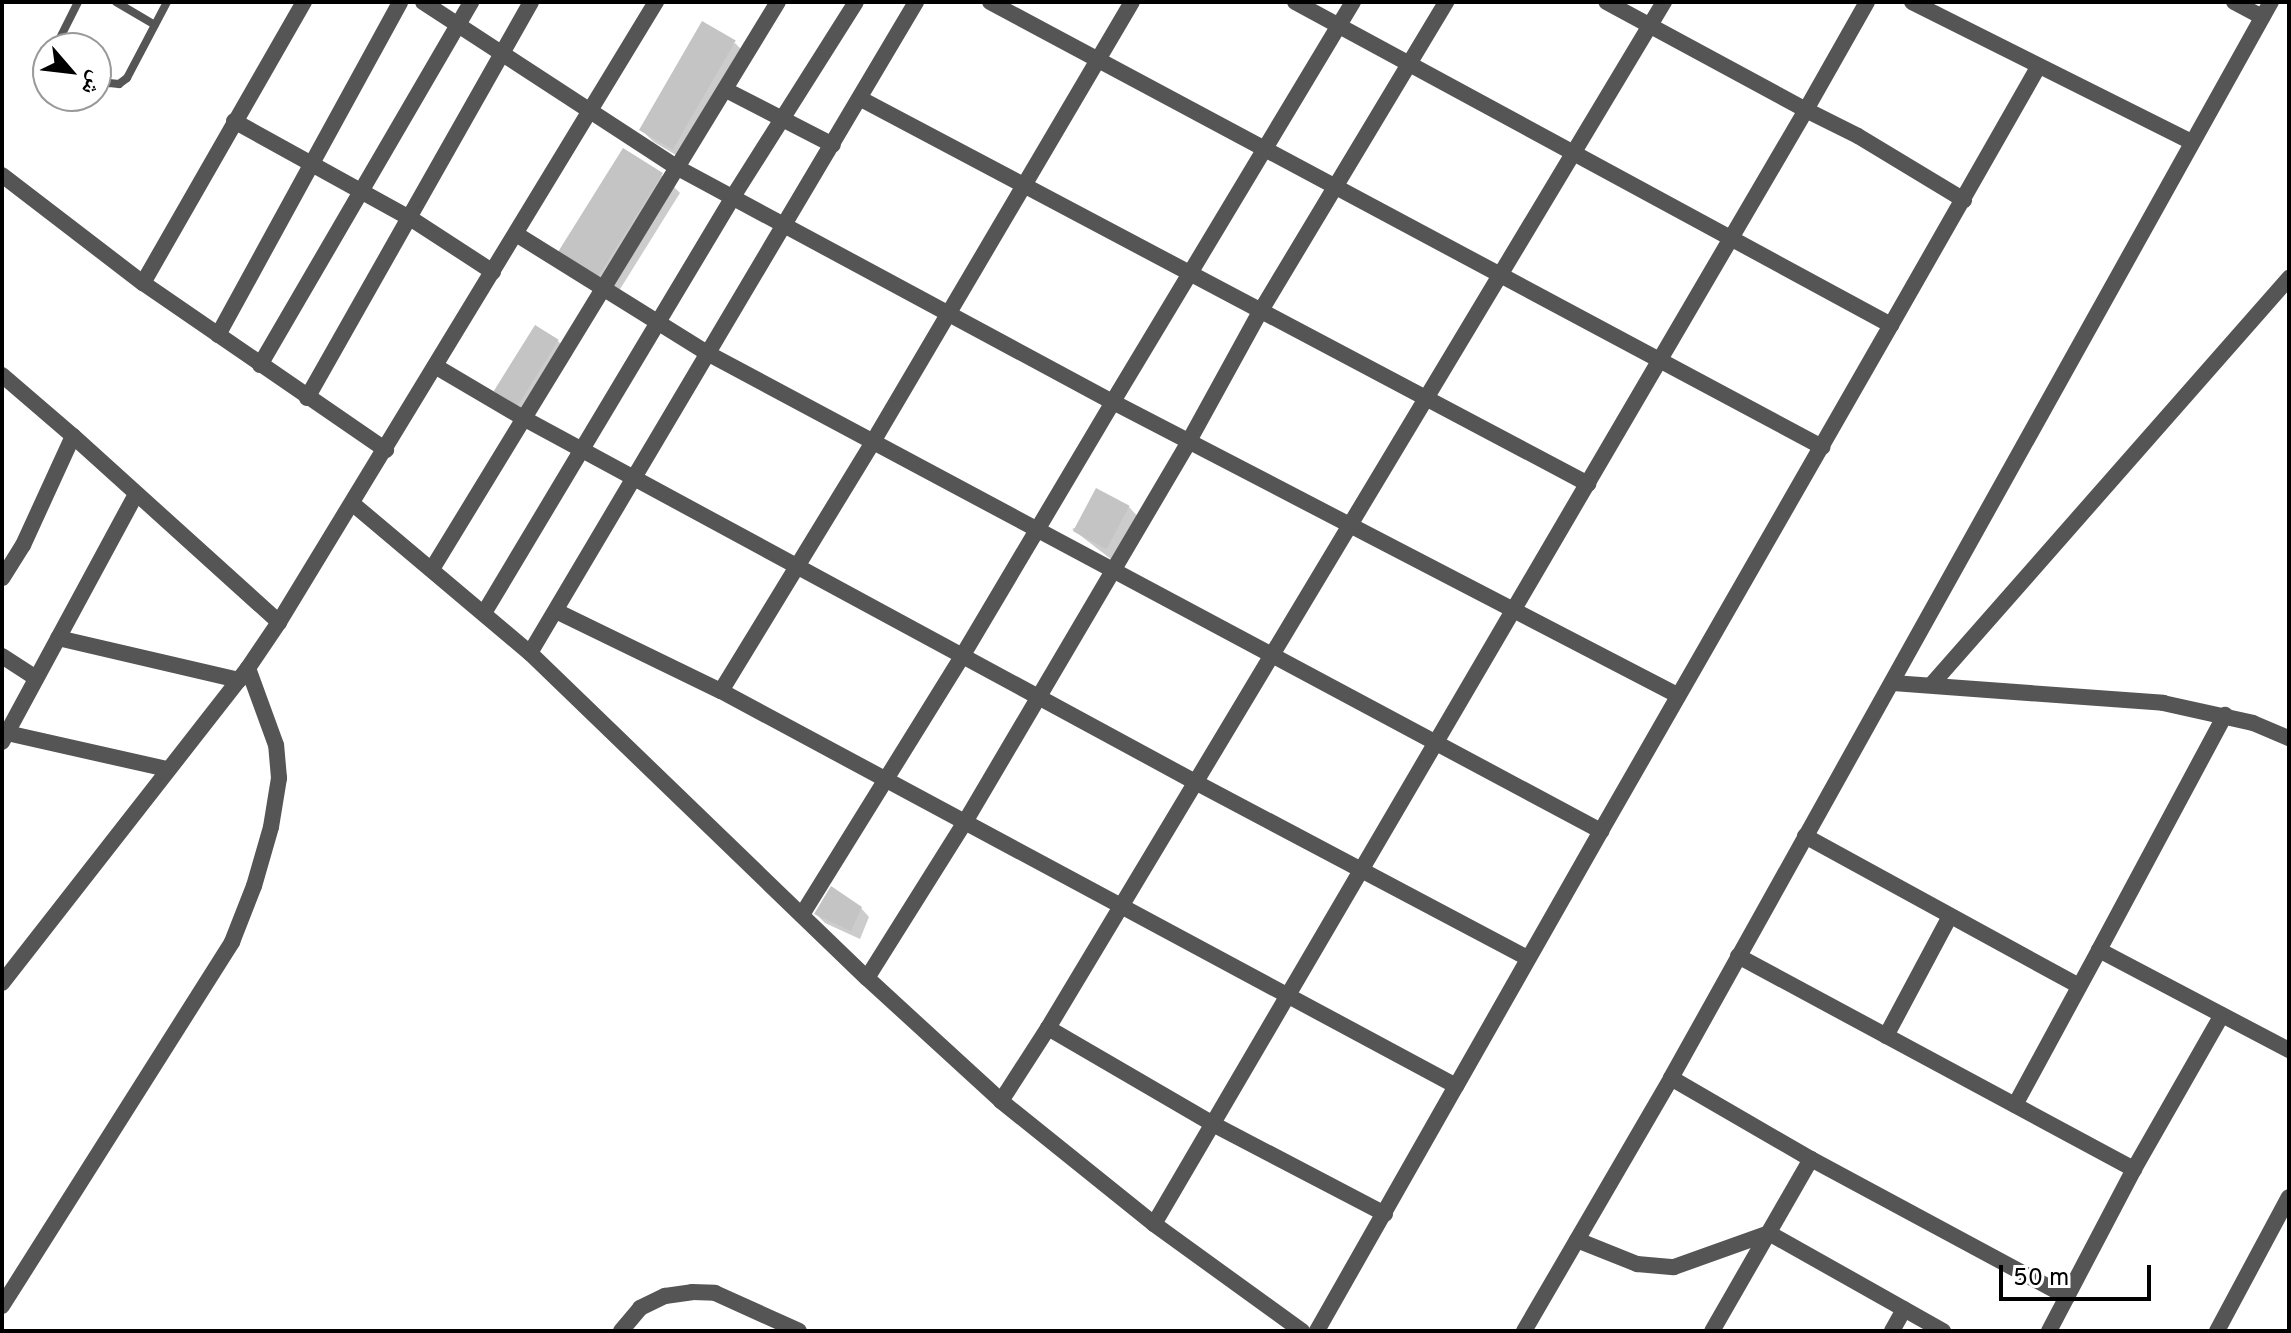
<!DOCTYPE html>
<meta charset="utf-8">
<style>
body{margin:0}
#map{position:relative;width:2291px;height:1333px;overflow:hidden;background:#fff;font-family:Overpass,"Noto Naskh Arabic",sans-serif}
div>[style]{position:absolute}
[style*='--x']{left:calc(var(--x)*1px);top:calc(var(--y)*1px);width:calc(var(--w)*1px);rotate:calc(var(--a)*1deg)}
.shadow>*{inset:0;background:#0003}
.building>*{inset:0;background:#c4c4c4;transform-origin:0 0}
.lane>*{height:8px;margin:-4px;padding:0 4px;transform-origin:4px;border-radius:4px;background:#555}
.street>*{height:16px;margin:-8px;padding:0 8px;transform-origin:8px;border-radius:8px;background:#555}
span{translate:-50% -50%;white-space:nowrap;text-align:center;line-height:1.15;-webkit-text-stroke:7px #fff;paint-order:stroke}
.frame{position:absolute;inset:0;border:4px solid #000;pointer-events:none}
.north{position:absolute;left:32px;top:32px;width:80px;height:80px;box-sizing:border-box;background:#fff;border:2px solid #999;border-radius:50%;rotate:118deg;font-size:22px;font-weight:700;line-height:32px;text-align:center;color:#000}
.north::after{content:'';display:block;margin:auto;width:28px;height:36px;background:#000;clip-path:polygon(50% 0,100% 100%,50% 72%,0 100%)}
.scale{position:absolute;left:1999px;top:1265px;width:152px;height:36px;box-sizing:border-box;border:4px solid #000;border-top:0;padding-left:10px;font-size:24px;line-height:28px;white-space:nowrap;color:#000;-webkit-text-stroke:6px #fff;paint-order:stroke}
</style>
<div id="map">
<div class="shadow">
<i style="clip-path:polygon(735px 43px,748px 56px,686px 161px,654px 142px,640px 129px)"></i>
<i style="clip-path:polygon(662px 175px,680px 193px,617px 294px,579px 271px)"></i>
<i style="clip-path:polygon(558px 341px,572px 355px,532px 418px,496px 391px)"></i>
<i style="clip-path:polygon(1129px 507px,1142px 521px,1116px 563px,1072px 529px)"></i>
<i style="clip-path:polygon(861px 908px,869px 917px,860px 939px,825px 923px,816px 914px)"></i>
</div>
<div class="building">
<i style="left:702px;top:21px;width:39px;height:126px;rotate:30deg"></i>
<i style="left:623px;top:148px;width:47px;height:123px;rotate:32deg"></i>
<i style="left:535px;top:325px;width:28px;height:78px;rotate:32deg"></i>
<i style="left:1096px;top:488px;width:38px;height:49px;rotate:28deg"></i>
<i style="clip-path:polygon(831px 886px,862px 907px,851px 931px,814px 914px)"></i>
</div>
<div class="lane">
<i style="--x:116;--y:2;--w:45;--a:30.5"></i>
<i style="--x:55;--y:48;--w:51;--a:-63.4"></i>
<i style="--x:96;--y:76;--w:15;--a:28"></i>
<i style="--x:109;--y:83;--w:10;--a:6"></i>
<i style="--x:119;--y:84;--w:10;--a:-37"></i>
<i style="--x:127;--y:78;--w:86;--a:-62.2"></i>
</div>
<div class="street">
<i style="--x:423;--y:2;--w:304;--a:33.1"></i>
<i style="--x:678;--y:168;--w:494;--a:28.3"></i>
<i style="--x:1113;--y:402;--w:294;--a:120.7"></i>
<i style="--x:963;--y:655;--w:306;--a:121.8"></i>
<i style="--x:990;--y:2;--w:944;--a:28.14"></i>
<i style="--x:1295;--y:2;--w:678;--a:28.46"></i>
<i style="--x:1891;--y:325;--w:583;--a:119.82"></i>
<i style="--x:1353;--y:2;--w:466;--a:121"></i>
<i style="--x:1113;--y:402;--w:636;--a:27.45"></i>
<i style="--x:1867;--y:2;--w:124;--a:119.5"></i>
<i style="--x:1806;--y:110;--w:58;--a:26.6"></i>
<i style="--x:1858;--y:136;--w:124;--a:31.1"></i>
<i style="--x:1912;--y:2;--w:313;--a:26.6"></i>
<i style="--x:2234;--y:2;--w:32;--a:28"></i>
<i style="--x:726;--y:90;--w:120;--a:27.2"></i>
<i style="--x:861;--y:99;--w:823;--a:27.9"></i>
<i style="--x:234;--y:121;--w:201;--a:28.9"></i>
<i style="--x:410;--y:218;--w:99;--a:33"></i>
<i style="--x:2;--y:175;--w:178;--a:37.5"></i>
<i style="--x:143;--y:283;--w:324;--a:-60.2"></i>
<i style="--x:516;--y:234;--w:227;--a:31.9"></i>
<i style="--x:709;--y:354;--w:1012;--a:28.14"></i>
<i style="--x:1601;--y:831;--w:293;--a:119.6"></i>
<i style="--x:143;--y:283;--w:295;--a:34.5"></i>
<i style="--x:1891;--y:325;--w:298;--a:-60.3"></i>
<i style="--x:218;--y:335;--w:379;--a:-61.3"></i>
<i style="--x:260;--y:365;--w:420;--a:-59.8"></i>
<i style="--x:435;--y:366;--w:104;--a:30.5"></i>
<i style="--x:525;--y:419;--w:764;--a:28.44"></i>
<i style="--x:1197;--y:783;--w:374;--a:27.9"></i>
<i style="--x:2;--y:375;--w:94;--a:40.7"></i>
<i style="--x:73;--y:436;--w:120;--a:114.6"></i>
<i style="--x:23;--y:545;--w:39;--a:122"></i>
<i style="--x:307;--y:398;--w:455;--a:-60.5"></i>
<i style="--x:73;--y:436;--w:278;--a:42.1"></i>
<i style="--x:353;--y:504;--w:231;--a:40.1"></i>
<i style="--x:530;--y:653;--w:468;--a:44"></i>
<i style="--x:867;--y:978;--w:182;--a:42.5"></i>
<i style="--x:1001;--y:1101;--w:196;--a:38.8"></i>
<i style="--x:1154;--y:1224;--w:183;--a:35.9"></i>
<i style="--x:432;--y:569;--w:664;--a:-58.61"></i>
<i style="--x:556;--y:611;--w:183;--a:25.9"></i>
<i style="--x:721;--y:691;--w:294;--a:-58.6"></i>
<i style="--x:874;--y:440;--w:508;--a:-59.5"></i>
<i style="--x:484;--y:613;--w:487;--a:-59.1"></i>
<i style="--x:734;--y:195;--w:228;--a:-57.7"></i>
<i style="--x:58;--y:638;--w:186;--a:13.1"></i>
<i style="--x:530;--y:653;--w:757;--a:-59.33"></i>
<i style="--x:2;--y:656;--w:40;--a:32.9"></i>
<i style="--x:1893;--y:683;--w:271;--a:4.2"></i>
<i style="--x:2163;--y:703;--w:92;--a:12.5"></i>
<i style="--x:2253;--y:723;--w:39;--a:23"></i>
<i style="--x:1932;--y:684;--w:541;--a:-48.67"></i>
<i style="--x:721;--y:691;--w:834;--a:28.25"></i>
<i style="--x:1456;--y:1086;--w:282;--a:119.6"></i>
<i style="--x:7;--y:733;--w:164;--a:12.7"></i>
<i style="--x:2;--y:742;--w:282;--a:-61.6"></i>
<i style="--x:1805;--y:836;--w:312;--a:28.7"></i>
<i style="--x:2099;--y:950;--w:267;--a:-61.8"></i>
<i style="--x:1738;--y:956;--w:450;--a:28.3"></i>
<i style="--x:867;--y:978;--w:184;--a:-57.9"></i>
<i style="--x:965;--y:822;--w:442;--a:-59.5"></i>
<i style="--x:1189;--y:441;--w:147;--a:-61.2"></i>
<i style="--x:1260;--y:312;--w:362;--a:-59"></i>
<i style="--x:2;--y:983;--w:400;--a:-52"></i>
<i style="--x:248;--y:668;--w:55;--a:-56"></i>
<i style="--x:279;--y:622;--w:726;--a:-58.7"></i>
<i style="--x:1886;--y:1036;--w:136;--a:-61.9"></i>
<i style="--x:1671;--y:1078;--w:162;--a:30.1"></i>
<i style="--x:1811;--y:1159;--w:198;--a:119.9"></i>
<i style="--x:1001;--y:1101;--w:87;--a:-57.2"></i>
<i style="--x:2015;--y:1105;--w:176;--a:-61.5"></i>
<i style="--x:2099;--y:950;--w:215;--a:27.8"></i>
<i style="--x:1811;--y:1159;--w:291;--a:28.3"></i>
<i style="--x:1385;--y:1214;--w:194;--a:-152.4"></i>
<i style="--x:1213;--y:1124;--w:191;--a:-149.8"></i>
<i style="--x:1048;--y:1028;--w:1197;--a:-59.02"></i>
<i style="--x:1154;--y:1224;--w:1291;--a:-59.66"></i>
<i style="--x:1806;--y:110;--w:227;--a:-151.6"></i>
<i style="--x:1769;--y:1233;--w:200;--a:29.4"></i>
<i style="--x:1577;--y:1240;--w:65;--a:21.8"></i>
<i style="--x:1637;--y:1264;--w:37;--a:5"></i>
<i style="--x:1674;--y:1267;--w:101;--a:-19.7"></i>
<i style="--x:2;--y:1306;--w:431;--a:-57.7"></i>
<i style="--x:232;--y:942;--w:60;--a:-68.6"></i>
<i style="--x:254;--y:886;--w:61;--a:-73.9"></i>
<i style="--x:271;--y:827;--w:50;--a:-80.7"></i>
<i style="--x:279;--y:778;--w:33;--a:-95"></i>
<i style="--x:276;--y:745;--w:82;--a:-110"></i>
<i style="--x:621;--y:1331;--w:30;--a:-50"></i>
<i style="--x:640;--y:1308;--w:28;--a:-26"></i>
<i style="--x:665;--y:1296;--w:27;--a:-8"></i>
<i style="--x:692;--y:1292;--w:23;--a:2"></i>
<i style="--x:715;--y:1293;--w:92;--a:24.3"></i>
<i style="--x:1524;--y:1331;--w:293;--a:-59.8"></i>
<i style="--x:1671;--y:1078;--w:1232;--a:-60.86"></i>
<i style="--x:1892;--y:1331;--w:25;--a:-61"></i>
<i style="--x:2049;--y:1331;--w:183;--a:-62.3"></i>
<i style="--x:2134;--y:1169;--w:177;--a:-60.3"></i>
<i style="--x:2217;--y:1331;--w:152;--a:-61.8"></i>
</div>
<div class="frame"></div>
<div class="north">ش</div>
<div class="scale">50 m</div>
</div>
